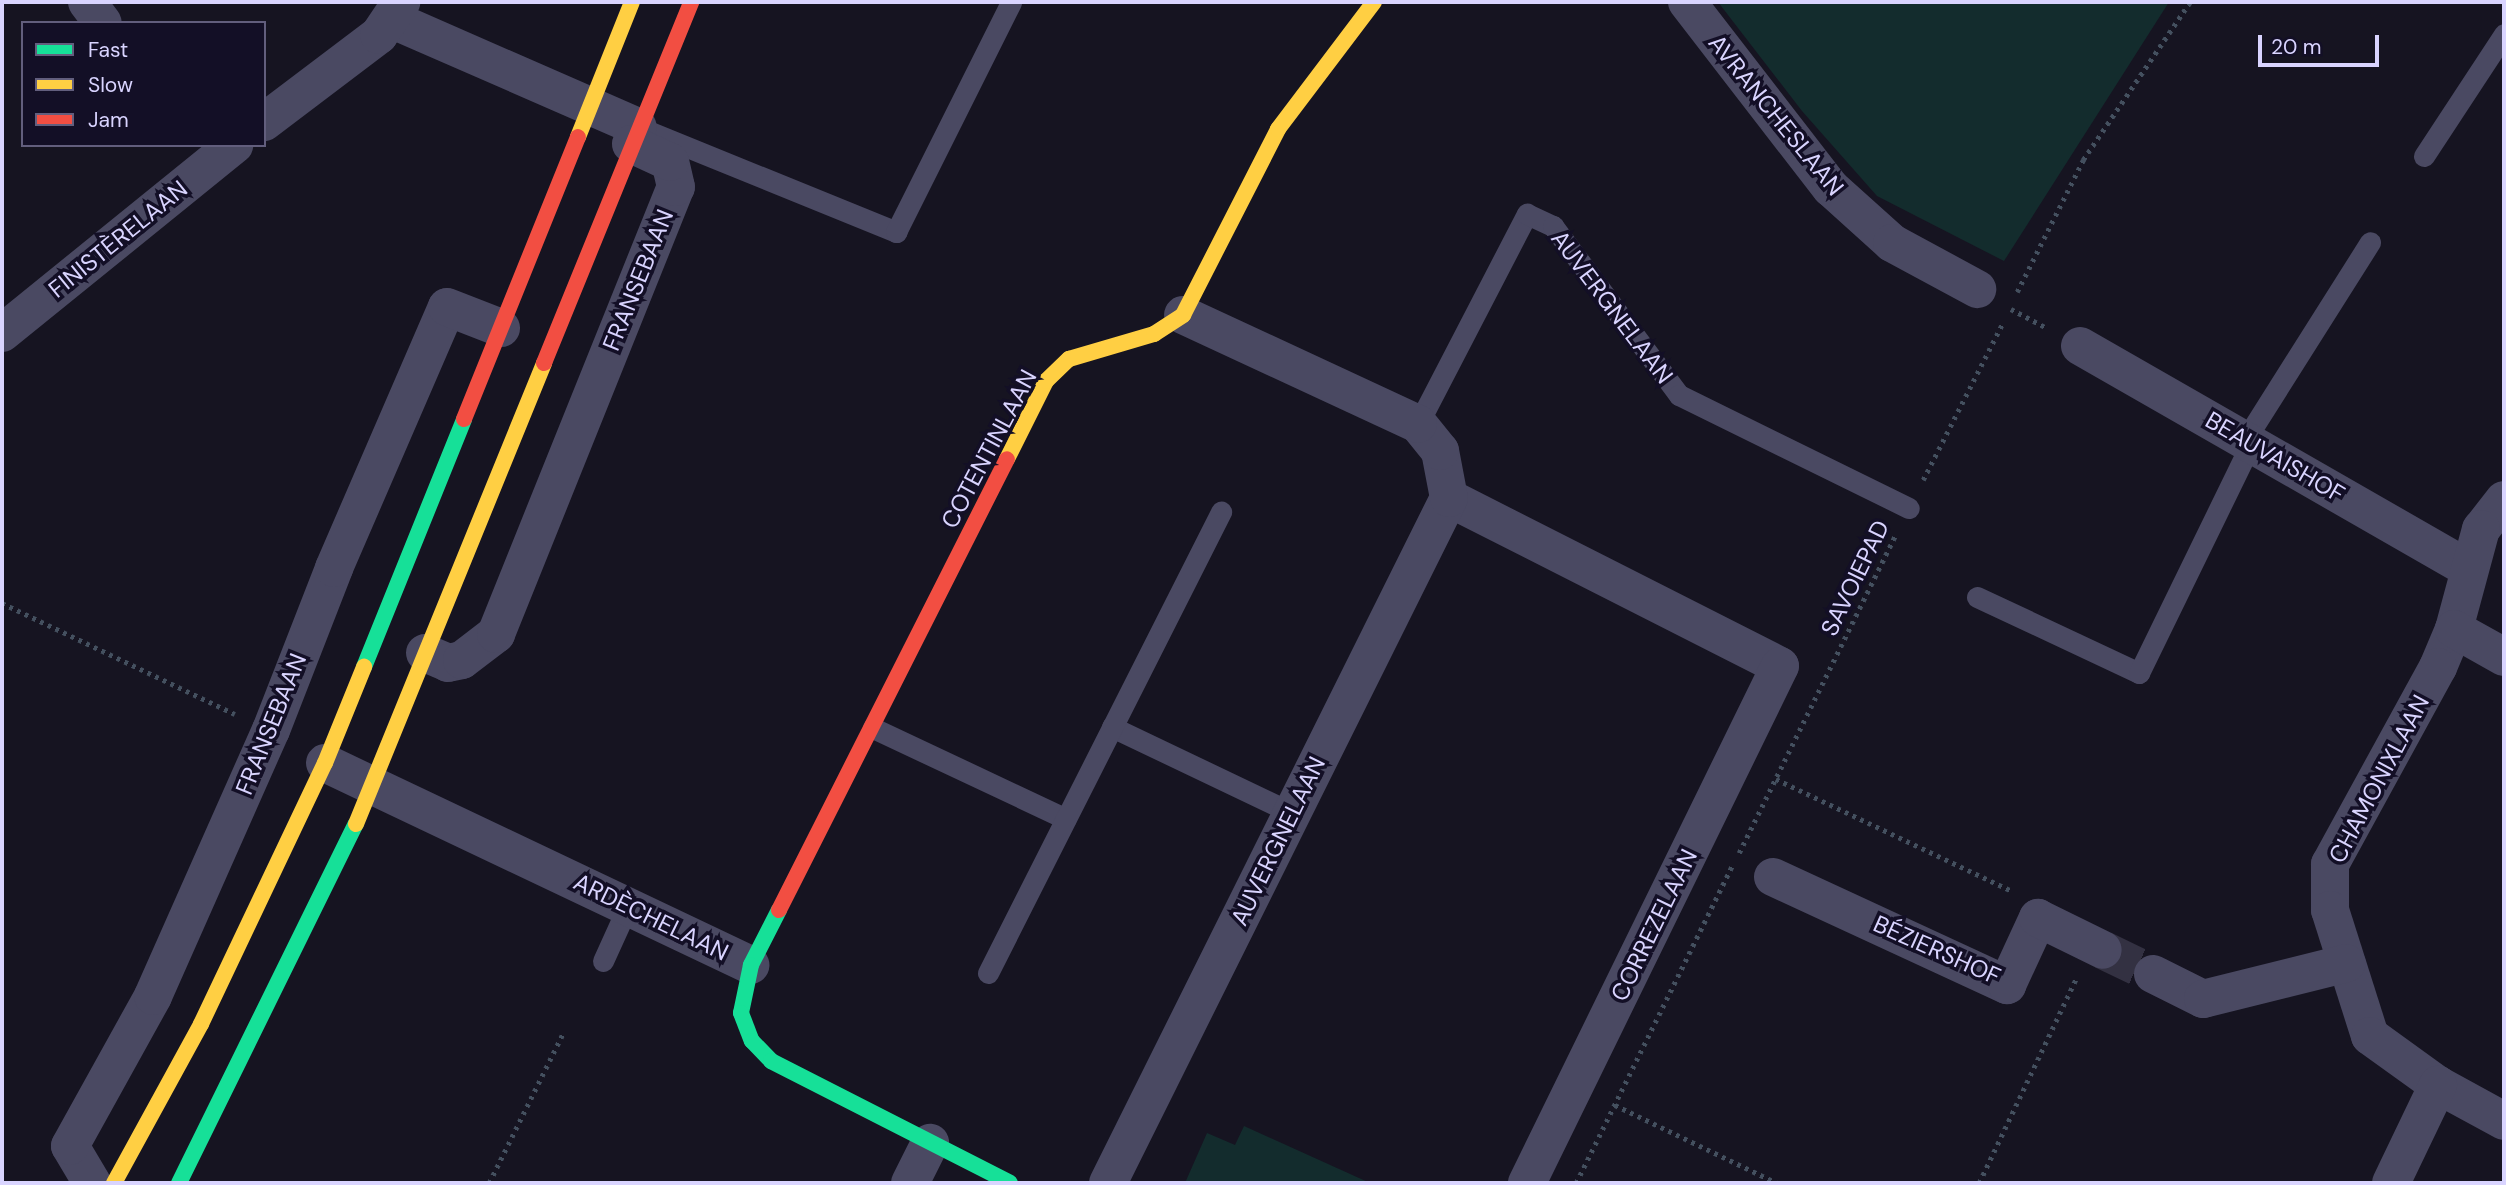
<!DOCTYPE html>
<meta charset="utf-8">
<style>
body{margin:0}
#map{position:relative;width:2506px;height:1185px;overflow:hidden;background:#161421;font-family:"DM Sans",sans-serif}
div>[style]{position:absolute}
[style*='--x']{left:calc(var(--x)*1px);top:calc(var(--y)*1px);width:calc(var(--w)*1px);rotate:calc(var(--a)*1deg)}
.green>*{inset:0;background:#132c2d}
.street-tunnel>*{height:38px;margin-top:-19px;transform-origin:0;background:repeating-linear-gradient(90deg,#333142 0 38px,transparent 0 57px)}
.path>*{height:4.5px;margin-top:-2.25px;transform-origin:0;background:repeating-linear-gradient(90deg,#44505f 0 3.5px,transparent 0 8.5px)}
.lane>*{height:21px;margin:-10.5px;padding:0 10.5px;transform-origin:10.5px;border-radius:10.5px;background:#4a4962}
.street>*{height:38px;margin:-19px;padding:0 19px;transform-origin:19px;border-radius:19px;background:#4a4962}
.fast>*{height:16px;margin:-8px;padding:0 8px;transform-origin:8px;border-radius:8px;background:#16e098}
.slow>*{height:16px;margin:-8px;padding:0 8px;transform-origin:8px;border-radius:8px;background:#ffcf43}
.jam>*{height:16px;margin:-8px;padding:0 8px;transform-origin:8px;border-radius:8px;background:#f24e42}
span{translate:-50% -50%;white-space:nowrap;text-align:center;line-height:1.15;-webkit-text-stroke:7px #130f26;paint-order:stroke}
.street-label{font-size:24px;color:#d9d4ff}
.frame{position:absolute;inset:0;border:4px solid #d9d4ff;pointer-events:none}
.legend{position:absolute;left:21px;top:21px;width:245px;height:126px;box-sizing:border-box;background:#130f26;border:2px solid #625e7d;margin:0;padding:9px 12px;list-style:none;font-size:21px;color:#d9d4ff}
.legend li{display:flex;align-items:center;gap:14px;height:35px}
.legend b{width:35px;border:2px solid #625e7d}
.scale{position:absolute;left:2258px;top:35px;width:121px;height:32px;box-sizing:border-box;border:4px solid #d9d4ff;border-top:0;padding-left:9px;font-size:21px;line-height:24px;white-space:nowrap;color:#d9d4ff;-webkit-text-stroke:5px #130f26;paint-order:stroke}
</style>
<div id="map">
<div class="green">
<i style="clip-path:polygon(1718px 2px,2169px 2px,2004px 261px,1877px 196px,1802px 111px)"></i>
<i style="clip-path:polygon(1244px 1126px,1370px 1183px,1185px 1183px,1207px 1133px,1235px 1145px)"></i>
</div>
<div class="street-tunnel">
<i style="--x:2103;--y:950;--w:55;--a:25.6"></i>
</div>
<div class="path">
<i style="--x:2017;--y:292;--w:148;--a:-63.4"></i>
<i style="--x:2083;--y:160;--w:191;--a:-55.9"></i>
<i style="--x:2011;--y:309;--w:41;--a:27.8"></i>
<i style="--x:1923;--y:480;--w:177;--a:-63.1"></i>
<i style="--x:2;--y:603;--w:258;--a:25.5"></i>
<i style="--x:1776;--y:779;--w:259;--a:25.4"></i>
<i style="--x:1739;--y:853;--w:356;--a:-63.8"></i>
<i style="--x:1615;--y:1105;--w:180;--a:25.7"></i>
<i style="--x:489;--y:1183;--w:169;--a:-63.7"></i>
<i style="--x:1576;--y:1183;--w:356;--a:-63.8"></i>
<i style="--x:1979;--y:1183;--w:226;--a:-64.6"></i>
</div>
<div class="lane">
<i style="--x:638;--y:127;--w:279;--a:22.1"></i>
<i style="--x:896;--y:232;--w:257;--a:-63.4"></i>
<i style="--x:2424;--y:156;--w:146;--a:-56.7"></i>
<i style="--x:1418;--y:424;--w:237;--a:-62.6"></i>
<i style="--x:1527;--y:214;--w:29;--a:25"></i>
<i style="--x:1553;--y:226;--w:211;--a:53.3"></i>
<i style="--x:1679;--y:395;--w:256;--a:26.2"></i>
<i style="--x:2245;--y:440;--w:234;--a:-57.7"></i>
<i style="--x:1977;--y:597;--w:179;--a:25.1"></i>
<i style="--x:2139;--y:673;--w:256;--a:-64"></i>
<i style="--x:1112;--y:727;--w:199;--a:25.5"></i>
<i style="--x:873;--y:728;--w:213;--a:25.2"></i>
<i style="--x:603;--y:961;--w:60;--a:-65.6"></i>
<i style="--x:988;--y:973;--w:517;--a:-63.19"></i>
</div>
<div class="street">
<i style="--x:87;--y:2;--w:26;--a:53"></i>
<i style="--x:1687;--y:2;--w:235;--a:52.3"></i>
<i style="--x:1831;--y:188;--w:82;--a:42"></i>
<i style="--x:1892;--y:243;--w:97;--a:28.4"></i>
<i style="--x:393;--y:20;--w:267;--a:23.6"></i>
<i style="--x:264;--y:122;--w:144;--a:-37.1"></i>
<i style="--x:379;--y:35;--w:40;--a:-56"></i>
<i style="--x:2;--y:333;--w:299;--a:-39"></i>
<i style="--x:2080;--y:346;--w:448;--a:29.8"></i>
<i style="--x:1449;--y:498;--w:371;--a:26.9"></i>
<i style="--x:1780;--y:666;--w:576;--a:116.08"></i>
<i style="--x:2504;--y:500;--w:37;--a:128"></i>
<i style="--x:2481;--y:529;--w:104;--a:105.1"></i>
<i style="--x:2454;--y:629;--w:41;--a:112.8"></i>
<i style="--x:2438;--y:667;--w:225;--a:118.7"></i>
<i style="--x:2330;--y:864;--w:46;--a:90"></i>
<i style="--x:2330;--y:910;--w:132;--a:72.4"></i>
<i style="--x:2370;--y:1036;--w:84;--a:35.8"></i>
<i style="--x:2438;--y:1085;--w:75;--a:28.6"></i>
<i style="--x:2454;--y:629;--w:57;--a:29.2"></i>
<i style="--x:425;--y:653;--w:25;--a:23"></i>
<i style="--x:448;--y:663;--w:14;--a:-12"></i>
<i style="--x:462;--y:660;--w:43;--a:-37.4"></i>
<i style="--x:496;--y:634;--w:482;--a:-68.1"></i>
<i style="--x:676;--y:187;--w:26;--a:-103"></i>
<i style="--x:670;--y:162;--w:43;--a:-155.2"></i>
<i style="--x:325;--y:763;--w:471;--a:25.4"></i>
<i style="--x:1773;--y:877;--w:258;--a:24.8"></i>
<i style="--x:2007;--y:985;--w:74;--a:-65.2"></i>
<i style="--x:2038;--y:918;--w:72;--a:26.2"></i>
<i style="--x:2153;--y:974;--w:56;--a:26.6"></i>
<i style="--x:2203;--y:999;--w:148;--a:-14"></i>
<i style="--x:92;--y:1183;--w:43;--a:-120.7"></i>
<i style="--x:70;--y:1146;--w:171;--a:-61"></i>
<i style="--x:153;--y:996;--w:291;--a:-66.1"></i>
<i style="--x:271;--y:730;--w:174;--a:-68.7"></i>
<i style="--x:334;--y:568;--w:284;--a:-66.6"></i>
<i style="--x:447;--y:307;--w:58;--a:21.3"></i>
<i style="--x:910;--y:1183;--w:45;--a:-63.4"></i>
<i style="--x:1108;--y:1183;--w:765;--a:-63.54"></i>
<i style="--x:1449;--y:498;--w:48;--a:-100.8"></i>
<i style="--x:1440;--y:451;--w:35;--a:-129"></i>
<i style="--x:1418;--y:424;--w:259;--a:-155.1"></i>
<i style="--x:2391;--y:1183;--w:109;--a:-64.4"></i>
</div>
<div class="fast">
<i style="--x:364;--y:667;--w:267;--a:-68"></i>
<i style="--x:779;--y:910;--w:62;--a:117"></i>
<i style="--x:751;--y:965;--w:49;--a:101.8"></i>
<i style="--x:741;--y:1013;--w:30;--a:69"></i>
<i style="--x:752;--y:1041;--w:28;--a:46"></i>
<i style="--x:771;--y:1061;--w:268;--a:27"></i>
<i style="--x:179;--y:1183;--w:400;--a:-63.8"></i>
</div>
<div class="slow">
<i style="--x:578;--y:137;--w:145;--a:-68.2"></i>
<i style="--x:1007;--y:459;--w:87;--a:-63.4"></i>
<i style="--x:1046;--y:381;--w:32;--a:-44"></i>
<i style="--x:1069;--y:359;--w:89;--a:-16.4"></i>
<i style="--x:1154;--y:334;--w:35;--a:-33"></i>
<i style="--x:1183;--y:315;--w:209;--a:-62.9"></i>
<i style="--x:1278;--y:129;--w:159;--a:-52.9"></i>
<i style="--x:356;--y:824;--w:498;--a:-67.8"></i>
<i style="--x:114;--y:1183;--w:181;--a:-61.3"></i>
<i style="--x:201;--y:1024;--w:289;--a:-64.6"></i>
<i style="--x:325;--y:763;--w:104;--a:-67.9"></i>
</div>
<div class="jam">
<i style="--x:544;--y:363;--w:390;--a:-67.8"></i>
<i style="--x:464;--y:419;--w:304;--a:-68"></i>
<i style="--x:779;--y:910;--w:505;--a:-63.18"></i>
</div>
<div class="street-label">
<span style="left:1776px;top:115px;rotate:51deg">AVRANCHESLAAN</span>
<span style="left:118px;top:239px;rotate:-39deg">FINISTÈRELAAN</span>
<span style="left:638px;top:280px;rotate:-68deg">FRANSEBAAN</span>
<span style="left:1612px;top:307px;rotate:53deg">AUVERGNELAAN</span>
<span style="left:989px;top:449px;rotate:-62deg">COTENTINLAAN</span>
<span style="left:2275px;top:457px;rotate:30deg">BEAUVAISHOF</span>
<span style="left:1855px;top:578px;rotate:-64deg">SAVOIEPAD</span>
<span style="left:271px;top:724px;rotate:-68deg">FRANSEBAAN</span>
<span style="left:2379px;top:779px;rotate:-62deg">CHAMONIXLAAN</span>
<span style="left:1278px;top:841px;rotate:-64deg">AUVERGNELAAN</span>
<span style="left:651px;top:917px;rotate:26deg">ARDÈCHELAAN</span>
<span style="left:1654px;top:925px;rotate:-64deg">CORREZELAAN</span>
<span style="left:1937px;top:950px;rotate:24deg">BÉZIERSHOF</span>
</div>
<div class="frame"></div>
<ul class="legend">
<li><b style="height:9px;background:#16e098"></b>Fast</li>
<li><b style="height:9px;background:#ffcf43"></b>Slow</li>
<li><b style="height:9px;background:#f24e42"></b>Jam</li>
</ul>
<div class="scale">20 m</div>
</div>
